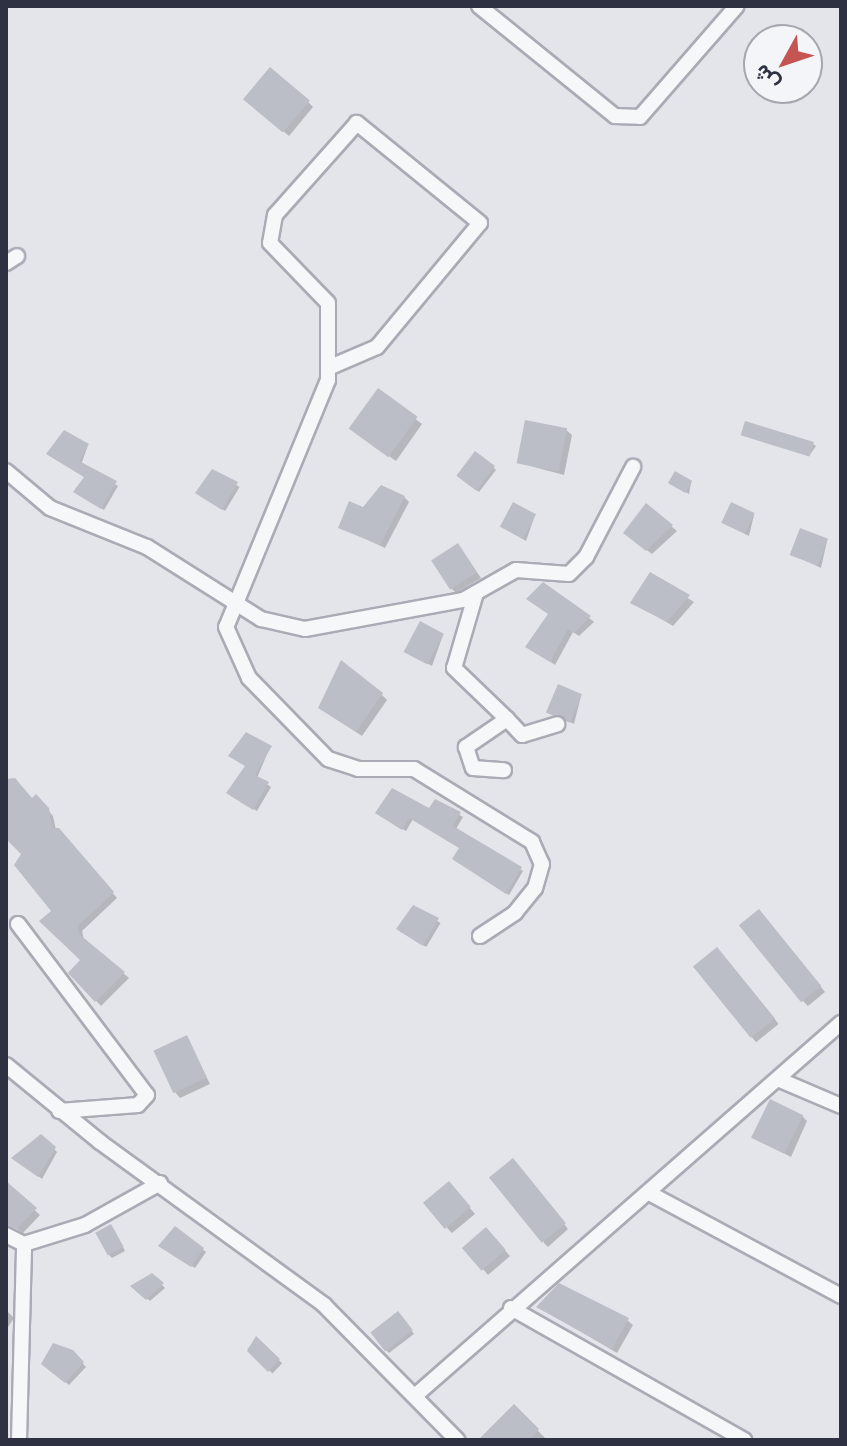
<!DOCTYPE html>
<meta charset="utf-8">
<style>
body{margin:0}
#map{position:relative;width:847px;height:1446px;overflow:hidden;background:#e4e5eb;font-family:Inter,Vazirmatn,sans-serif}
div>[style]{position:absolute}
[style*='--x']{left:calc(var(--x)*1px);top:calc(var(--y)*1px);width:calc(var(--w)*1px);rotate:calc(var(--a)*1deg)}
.shadow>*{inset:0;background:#0003;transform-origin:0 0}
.building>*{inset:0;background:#bbbec7;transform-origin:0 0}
.roads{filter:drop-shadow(2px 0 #a9abb5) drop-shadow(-2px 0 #a9abb5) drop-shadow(0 2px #a9abb5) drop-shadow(0 -2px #a9abb5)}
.minor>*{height:14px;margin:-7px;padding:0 7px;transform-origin:7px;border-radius:7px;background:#f6f7f9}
span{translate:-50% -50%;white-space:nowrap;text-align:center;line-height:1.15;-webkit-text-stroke:6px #f3f5f8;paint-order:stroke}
.frame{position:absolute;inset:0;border:8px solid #2d3142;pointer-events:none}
.north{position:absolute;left:743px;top:24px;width:80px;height:80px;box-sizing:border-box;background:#f3f5f8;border:2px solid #a4a7af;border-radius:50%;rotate:230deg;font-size:22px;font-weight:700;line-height:32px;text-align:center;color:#2d3142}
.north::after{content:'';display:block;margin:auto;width:28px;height:36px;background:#c55553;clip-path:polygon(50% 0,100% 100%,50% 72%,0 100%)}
</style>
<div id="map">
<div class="shadow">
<i style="clip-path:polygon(308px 102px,313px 107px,289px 136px,251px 104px)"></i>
<i style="clip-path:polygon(378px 391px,422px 424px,396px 461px,357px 434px)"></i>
<i style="clip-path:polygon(566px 430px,572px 435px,564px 475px,519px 463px)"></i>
<i style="clip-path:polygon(743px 434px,813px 444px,816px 446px,809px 456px)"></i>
<i style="clip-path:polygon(88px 445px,81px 465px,118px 486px,104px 510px,79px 495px,86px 478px,52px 457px)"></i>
<i style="clip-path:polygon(493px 467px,496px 470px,479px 492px,461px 478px)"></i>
<i style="left:213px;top:471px;width:31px;height:28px;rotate:31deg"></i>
<i style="clip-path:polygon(691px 483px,689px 494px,674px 485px)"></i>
<i style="clip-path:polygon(404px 497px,409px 502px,385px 548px,340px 527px,364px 510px)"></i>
<i style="clip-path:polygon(647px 506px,677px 531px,652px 554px,631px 538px)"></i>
<i style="clip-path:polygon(535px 515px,526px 541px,502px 527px)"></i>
<i style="clip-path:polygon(754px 515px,749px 536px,723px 523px)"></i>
<i style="clip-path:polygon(827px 541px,821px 568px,792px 554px)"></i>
<i style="clip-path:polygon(458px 545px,481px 578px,456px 593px,451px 588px)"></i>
<i style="clip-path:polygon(651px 575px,694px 602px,673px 626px,633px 602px)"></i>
<i style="clip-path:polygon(589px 618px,594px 622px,579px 636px,573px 632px,555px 665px,528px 646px)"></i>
<i style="clip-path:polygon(443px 635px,432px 666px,404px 651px)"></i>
<i style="clip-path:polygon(382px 695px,387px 700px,362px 736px,320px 708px)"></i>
<i style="clip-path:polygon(581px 696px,574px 724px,549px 712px)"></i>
<i style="clip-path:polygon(270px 747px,257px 778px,271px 787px,257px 811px,231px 796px,247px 767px)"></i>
<i style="clip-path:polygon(6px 781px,32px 801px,36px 796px,53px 816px,56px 830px,117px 898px,82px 931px,84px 940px,129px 978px,101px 1006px,70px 973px,83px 960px,24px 854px,6px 837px)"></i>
<i style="clip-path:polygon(436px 801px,463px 817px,456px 829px,523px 871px,509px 895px,457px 861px,461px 849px,413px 819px,406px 831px,380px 816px,429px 811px)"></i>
<i style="left:414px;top:907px;width:31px;height:28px;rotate:31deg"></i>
<i style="clip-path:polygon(764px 916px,825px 992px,808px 1006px,803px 1001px)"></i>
<i style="left:722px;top:954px;width:90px;height:29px;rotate:51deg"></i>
<i style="clip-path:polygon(186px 1037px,210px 1084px,180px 1098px,175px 1092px)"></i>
<i style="clip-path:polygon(802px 1116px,807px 1121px,791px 1157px,751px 1136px)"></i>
<i style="clip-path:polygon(41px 1136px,57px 1152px,42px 1179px,17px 1161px)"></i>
<i style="clip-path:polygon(517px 1165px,568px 1229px,548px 1247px,544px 1243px)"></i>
<i style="clip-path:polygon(9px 1187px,40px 1215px,23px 1233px,6px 1222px)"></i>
<i style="clip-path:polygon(453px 1189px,475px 1214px,452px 1233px,447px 1228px)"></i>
<i style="clip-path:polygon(114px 1230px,125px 1251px,112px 1258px,109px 1255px)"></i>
<i style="clip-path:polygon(491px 1235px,510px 1256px,488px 1275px,465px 1248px)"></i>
<i style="clip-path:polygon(164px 1248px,202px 1249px,206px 1252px,195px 1268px)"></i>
<i style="clip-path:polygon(152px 1275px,165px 1288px,150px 1301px,134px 1287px)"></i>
<i style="clip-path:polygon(539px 1307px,627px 1320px,633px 1325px,617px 1353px)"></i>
<i style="clip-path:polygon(6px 1310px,14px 1318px,6px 1330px)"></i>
<i style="clip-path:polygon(401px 1317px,414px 1334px,389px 1353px,386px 1350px)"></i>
<i style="left:257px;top:1339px;width:35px;height:14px;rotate:44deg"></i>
<i style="clip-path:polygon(72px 1352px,86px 1367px,69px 1385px,47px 1367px)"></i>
<i style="clip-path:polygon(514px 1407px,545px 1438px,481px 1440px)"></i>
</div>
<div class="building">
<i style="left:270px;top:67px;width:52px;height:42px;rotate:40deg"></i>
<i style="left:378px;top:388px;width:49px;height:50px;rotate:36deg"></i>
<i style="left:525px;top:420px;width:43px;height:44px;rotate:11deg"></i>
<i style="left:745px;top:421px;width:72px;height:15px;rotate:17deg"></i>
<i style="clip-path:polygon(64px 430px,89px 444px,79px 461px,117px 481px,101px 509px,73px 492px,84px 477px,46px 454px)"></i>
<i style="left:475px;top:451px;width:25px;height:31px;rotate:37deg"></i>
<i style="clip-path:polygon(212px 469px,238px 482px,222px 510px,195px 493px)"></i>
<i style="left:675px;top:471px;width:20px;height:14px;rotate:30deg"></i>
<i style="clip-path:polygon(381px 485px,405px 496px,380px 545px,338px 528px,349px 501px,363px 507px)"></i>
<i style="left:513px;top:502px;width:26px;height:28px;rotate:28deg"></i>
<i style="left:731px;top:502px;width:26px;height:23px;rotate:25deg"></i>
<i style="clip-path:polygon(646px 503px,673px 525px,646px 551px,623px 533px)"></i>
<i style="left:800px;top:528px;width:30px;height:29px;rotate:21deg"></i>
<i style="left:458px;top:543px;width:35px;height:32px;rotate:57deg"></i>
<i style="clip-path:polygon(650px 572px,690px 595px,667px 622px,630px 603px)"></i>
<i style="clip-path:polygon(543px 582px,591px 616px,574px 633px,568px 629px,550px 662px,525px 647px,548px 614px,526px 599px)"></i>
<i style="left:420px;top:621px;width:27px;height:35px;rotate:28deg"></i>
<i style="clip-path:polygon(341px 660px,383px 693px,356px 732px,318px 708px)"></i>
<i style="left:558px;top:684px;width:26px;height:31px;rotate:23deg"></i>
<i style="clip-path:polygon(246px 732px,272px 746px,255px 775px,269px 782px,253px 810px,226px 793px,245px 766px,228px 756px)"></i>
<i style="clip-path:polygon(15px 778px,32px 798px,36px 794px,49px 808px,52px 828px,59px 828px,114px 892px,78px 926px,79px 934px,125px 972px,95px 1002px,68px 973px,80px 960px,39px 921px,51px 911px,14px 865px,21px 854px,6px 839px,6px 779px)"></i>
<i style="clip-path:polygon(392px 788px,429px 808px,435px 799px,461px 812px,453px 826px,522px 867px,506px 894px,452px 859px,459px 848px,409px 818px,402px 830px,375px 813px)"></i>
<i style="clip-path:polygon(413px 905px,439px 918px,423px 946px,396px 929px)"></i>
<i style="left:759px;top:909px;width:99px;height:26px;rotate:51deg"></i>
<i style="left:717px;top:947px;width:92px;height:31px;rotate:51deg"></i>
<i style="left:187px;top:1035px;width:47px;height:37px;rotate:65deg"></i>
<i style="left:770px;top:1099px;width:37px;height:43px;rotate:26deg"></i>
<i style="clip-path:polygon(41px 1134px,56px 1147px,38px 1177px,11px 1158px)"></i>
<i style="left:513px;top:1158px;width:84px;height:31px;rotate:51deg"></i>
<i style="clip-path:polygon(6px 1181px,37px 1208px,17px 1229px,6px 1225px)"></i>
<i style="left:449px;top:1181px;width:34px;height:34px;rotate:50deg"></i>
<i style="left:111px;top:1224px;width:26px;height:18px;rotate:61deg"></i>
<i style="clip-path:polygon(175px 1226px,204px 1248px,191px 1267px,158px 1246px)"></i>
<i style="left:486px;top:1227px;width:30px;height:32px;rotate:49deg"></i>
<i style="clip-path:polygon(152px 1273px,164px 1283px,146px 1300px,130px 1286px)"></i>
<i style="clip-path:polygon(559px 1283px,629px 1318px,612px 1349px,536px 1307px)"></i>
<i style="left:398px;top:1311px;width:24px;height:35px;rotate:52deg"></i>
<i style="clip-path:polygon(256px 1336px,280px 1359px,268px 1372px,247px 1351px)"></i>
<i style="clip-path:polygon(53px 1343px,73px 1350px,84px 1362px,65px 1383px,41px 1364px)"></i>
<i style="clip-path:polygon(514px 1404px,539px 1429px,529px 1440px,478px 1440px)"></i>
</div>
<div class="roads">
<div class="minor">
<i style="--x:479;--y:6;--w:175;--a:39"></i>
<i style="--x:615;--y:116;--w:25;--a:2"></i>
<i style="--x:640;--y:117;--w:147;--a:-48.9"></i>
<i style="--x:6;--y:263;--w:13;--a:-32"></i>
<i style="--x:328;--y:368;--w:53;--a:-23.2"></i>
<i style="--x:377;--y:347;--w:161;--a:-50.3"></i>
<i style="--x:480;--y:223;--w:159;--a:-140.9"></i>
<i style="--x:357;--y:123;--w:123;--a:131.7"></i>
<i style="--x:275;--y:215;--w:28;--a:100"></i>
<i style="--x:270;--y:243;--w:83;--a:46"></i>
<i style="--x:328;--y:303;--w:77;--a:90"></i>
<i style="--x:328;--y:380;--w:267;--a:112.4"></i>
<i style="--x:226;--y:627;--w:56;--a:65.7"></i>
<i style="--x:249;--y:678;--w:113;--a:45.7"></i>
<i style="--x:328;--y:759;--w:32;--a:18"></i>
<i style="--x:358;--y:769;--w:56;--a:0"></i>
<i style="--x:414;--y:769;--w:139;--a:31.7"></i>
<i style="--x:532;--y:842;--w:24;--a:66"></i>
<i style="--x:542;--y:864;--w:25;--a:106"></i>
<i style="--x:535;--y:888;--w:32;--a:129"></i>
<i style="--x:515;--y:913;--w:42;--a:146.7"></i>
<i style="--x:6;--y:471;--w:57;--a:40.1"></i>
<i style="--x:50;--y:508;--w:105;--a:21.9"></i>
<i style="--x:147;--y:547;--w:135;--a:32.3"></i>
<i style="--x:261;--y:619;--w:45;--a:12.8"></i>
<i style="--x:305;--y:629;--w:161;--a:-10.4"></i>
<i style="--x:463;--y:600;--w:61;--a:-29.5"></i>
<i style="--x:516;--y:570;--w:53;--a:4.3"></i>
<i style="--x:569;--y:574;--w:24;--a:-45"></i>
<i style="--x:586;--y:557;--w:102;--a:-62.4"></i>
<i style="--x:476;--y:593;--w:78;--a:106.3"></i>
<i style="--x:454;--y:668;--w:74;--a:43.9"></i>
<i style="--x:507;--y:719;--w:50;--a:145.7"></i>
<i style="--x:466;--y:747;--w:22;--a:72"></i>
<i style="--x:473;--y:768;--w:31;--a:4"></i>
<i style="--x:507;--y:719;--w:22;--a:47"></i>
<i style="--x:522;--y:735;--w:37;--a:-17"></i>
<i style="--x:18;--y:924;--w:214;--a:53"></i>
<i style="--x:147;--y:1095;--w:13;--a:132"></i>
<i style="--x:138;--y:1105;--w:79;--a:175.7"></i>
<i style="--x:6;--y:1065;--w:122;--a:39.3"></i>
<i style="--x:100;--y:1142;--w:277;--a:36"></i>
<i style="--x:324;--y:1305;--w:190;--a:45.4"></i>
<i style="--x:780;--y:1080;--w:66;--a:23.1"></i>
<i style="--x:649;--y:1193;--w:218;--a:28.2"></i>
<i style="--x:6;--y:1235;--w:20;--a:27"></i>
<i style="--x:511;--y:1308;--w:268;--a:29.5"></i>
<i style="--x:416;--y:1395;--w:565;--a:-41.2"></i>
<i style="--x:19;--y:1440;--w:196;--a:-88.5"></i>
<i style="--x:24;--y:1244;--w:64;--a:-17.3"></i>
<i style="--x:85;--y:1225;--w:86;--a:-29.2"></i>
</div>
</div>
<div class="frame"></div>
<div class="north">ش</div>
</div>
